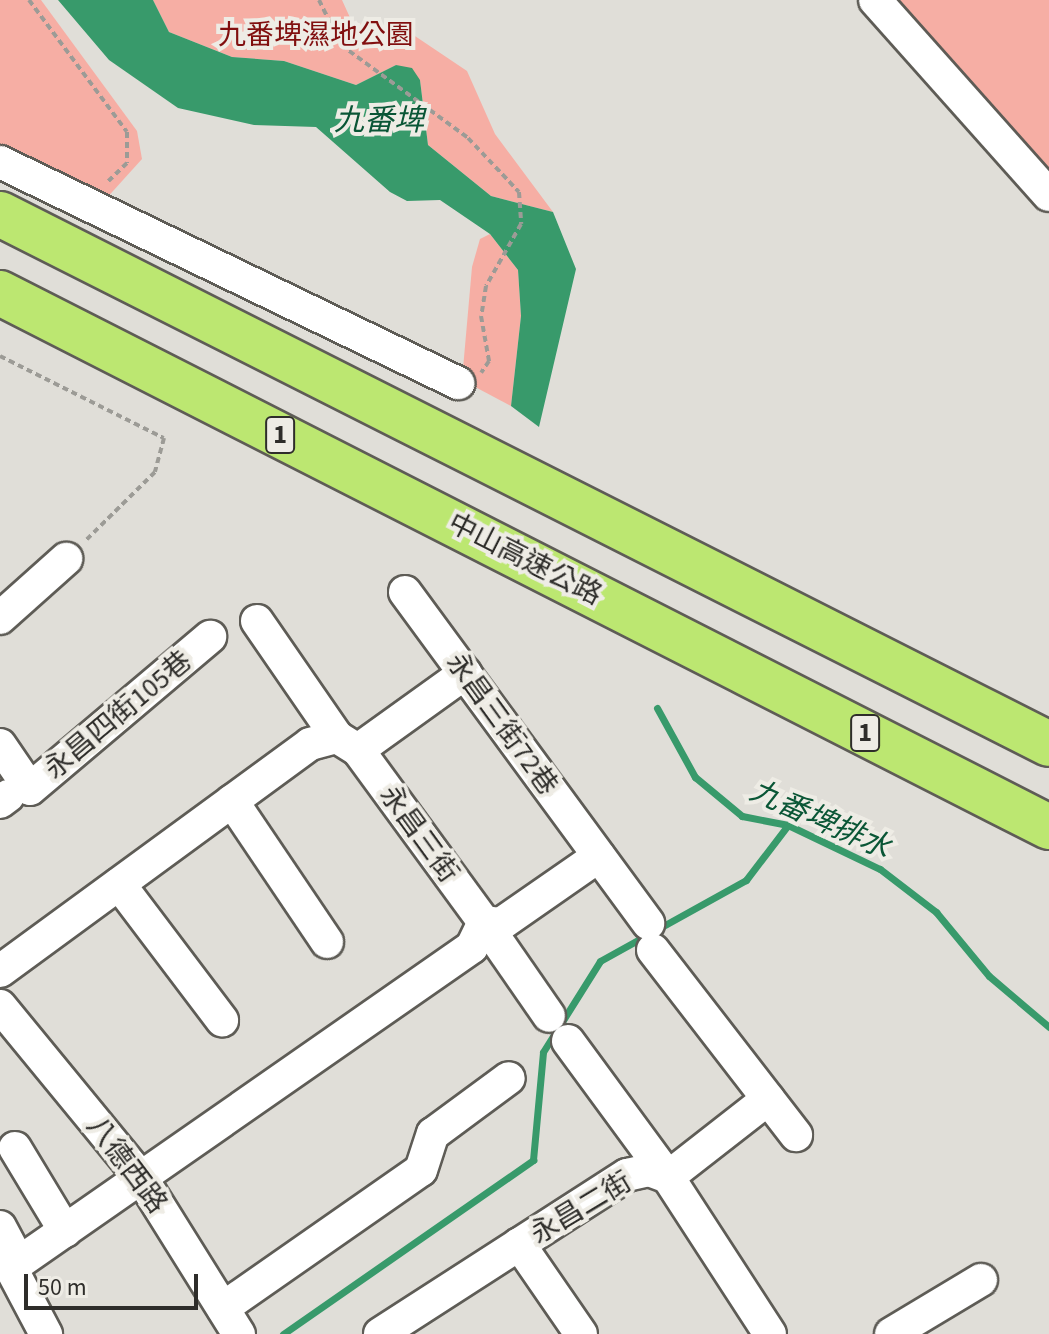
<!DOCTYPE html>
<meta charset="utf-8">
<style>
body{margin:0}
#map{position:relative;width:1049px;height:1334px;overflow:hidden;background:#e0ded8;font-family:"Source Sans 3","Noto Sans TC",sans-serif}
div>[style]{position:absolute}
[style*='--x']{left:calc(var(--x)*1px);top:calc(var(--y)*1px);width:calc(var(--w)*1px);rotate:calc(var(--a)*1deg)}
.green>*{inset:0;background:#f6aea4}
.water>*{inset:0;background:#389a6b}
.stream>*{height:7px;margin:-3.5px;padding:0 3.5px;transform-origin:3.5px;border-radius:3.5px;background:#389a6b}
.path>*{height:4px;margin-top:-2px;transform-origin:0;background:repeating-linear-gradient(90deg,#9c9b96 0 6px,transparent 0 10px)}
.roads{filter:drop-shadow(2px 0 #5e5c56) drop-shadow(-2px 0 #5e5c56) drop-shadow(0 2px #5e5c56) drop-shadow(0 -2px #5e5c56)}
.minor>*{height:32px;margin:-16px;padding:0 16px;transform-origin:16px;border-radius:16px;background:#fff}
.highway>*{height:44px;margin:-22px;padding:0 22px;transform-origin:22px;border-radius:22px;background:#bce771}
span{translate:-50% -50%;white-space:nowrap;text-align:center;line-height:1.15;-webkit-text-stroke:8px #eeece5;paint-order:stroke}
.shield-label span{padding:2px 6px;background:#eeece5;border:2px solid;border-radius:6px;-webkit-text-stroke-width:0}
.shield-label{font-size:26px;color:#2e2d2a;font-weight:700}
.park-label{font-size:28px;color:#810f0f}
.street-label{font-size:28px;color:#2e2d2a}
.water-label{font-size:30px;color:#0a5636;font-style:italic}
.scale{position:absolute;left:24px;top:1274px;width:174px;height:36px;box-sizing:border-box;border:4px solid #2e2d2a;border-top:0;padding-left:10px;font-size:24px;line-height:28px;white-space:nowrap;color:#2e2d2a;-webkit-text-stroke:6px #eeece5;paint-order:stroke}
</style>
<div id="map">
<div class="green">
<i style="clip-path:polygon(0 0,41px 0,137px 131px,142px 159px,104px 201px,0 149px)"></i>
<i style="clip-path:polygon(153px 0,342px 0,352px 22px,406px 30px,467px 71px,495px 134px,553px 212px,491px 196px,428px 145px,420px 80px,396px 65px,356px 85px,284px 61px,232px 57px,169px 32px)"></i>
<i style="clip-path:polygon(889px 0,1049px 0,1049px 180px)"></i>
<i style="clip-path:polygon(490px 234px,518px 270px,521px 316px,511px 406px,462px 380px,472px 267px,480px 239px)"></i>
</div>
<div class="water">
<i style="clip-path:polygon(58px 0,153px 0,169px 32px,232px 57px,284px 61px,356px 85px,396px 65px,412px 68px,420px 80px,428px 145px,491px 196px,553px 212px,576px 269px,539px 427px,511px 406px,521px 316px,518px 270px,490px 234px,440px 200px,407px 201px,390px 192px,316px 127px,254px 125px,178px 108px,109px 60px)"></i>
</div>
<div class="stream">
<i style="--x:657;--y:708;--w:79;--a:61.2"></i>
<i style="--x:695;--y:777;--w:61;--a:39.7"></i>
<i style="--x:742;--y:816;--w:47;--a:11.1"></i>
<i style="--x:788;--y:825;--w:102;--a:25.6"></i>
<i style="--x:880;--y:869;--w:71;--a:37.5"></i>
<i style="--x:936;--y:912;--w:83;--a:50.4"></i>
<i style="--x:989;--y:976;--w:79;--a:40.4"></i>
<i style="--x:283;--y:1334;--w:305;--a:-34.8"></i>
<i style="--x:533;--y:1160;--w:108;--a:-84.7"></i>
<i style="--x:543;--y:1052;--w:107;--a:-57.9"></i>
<i style="--x:600;--y:961;--w:167;--a:-29"></i>
<i style="--x:746;--y:880;--w:69;--a:-52.6"></i>
</div>
<div class="path">
<i style="--x:29;--y:0;--w:164;--a:53.4"></i>
<i style="--x:127;--y:132;--w:31;--a:90"></i>
<i style="--x:127;--y:163;--w:28;--a:136"></i>
<i style="--x:319;--y:0;--w:50;--a:63.9"></i>
<i style="--x:341;--y:45;--w:157;--a:36.2"></i>
<i style="--x:468;--y:138;--w:74;--a:46.6"></i>
<i style="--x:519;--y:192;--w:32;--a:86"></i>
<i style="--x:521;--y:224;--w:71;--a:119.4"></i>
<i style="--x:486;--y:286;--w:30;--a:99"></i>
<i style="--x:481;--y:316;--w:46;--a:79.9"></i>
<i style="--x:489;--y:361;--w:14;--a:124"></i>
<i style="--x:0;--y:356;--w:183;--a:26.6"></i>
<i style="--x:164;--y:438;--w:35;--a:105"></i>
<i style="--x:155;--y:472;--w:98;--a:135.4"></i>
</div>
<div class="roads">
<div class="minor">
<i style="--x:875;--y:0;--w:261;--a:48.3"></i>
<i style="--x:0;--y:162;--w:509;--a:25.76"></i>
<i style="--x:405;--y:592;--w:411;--a:53.7"></i>
<i style="--x:0;--y:618;--w:89;--a:-41.8"></i>
<i style="--x:257;--y:621;--w:141;--a:55.4"></i>
<i style="--x:0;--y:745;--w:53;--a:55.7"></i>
<i style="--x:30;--y:789;--w:236;--a:-40.2"></i>
<i style="--x:358;--y:750;--w:132;--a:-35.7"></i>
<i style="--x:232;--y:801;--w:170;--a:56"></i>
<i style="--x:0;--y:802;--w:10;--a:-37"></i>
<i style="--x:119;--y:884;--w:171;--a:52.9"></i>
<i style="--x:484;--y:922;--w:17;--a:7"></i>
<i style="--x:501;--y:924;--w:119;--a:-34.8"></i>
<i style="--x:484;--y:922;--w:114;--a:55.3"></i>
<i style="--x:653;--y:950;--w:234;--a:52.3"></i>
<i style="--x:0;--y:971;--w:384;--a:-36.2"></i>
<i style="--x:310;--y:744;--w:28;--a:-15"></i>
<i style="--x:337;--y:737;--w:25;--a:32"></i>
<i style="--x:358;--y:750;--w:213;--a:53.8"></i>
<i style="--x:484;--y:922;--w:28;--a:116"></i>
<i style="--x:472;--y:947;--w:562;--a:145.15"></i>
<i style="--x:11;--y:1268;--w:75;--a:62.1"></i>
<i style="--x:0;--y:1006;--w:224;--a:50.6"></i>
<i style="--x:142;--y:1179;--w:183;--a:58"></i>
<i style="--x:568;--y:1041;--w:169;--a:53.7"></i>
<i style="--x:668;--y:1177;--w:127;--a:-38"></i>
<i style="--x:15;--y:1148;--w:97;--a:58.9"></i>
<i style="--x:0;--y:1227;--w:40;--a:62"></i>
<i style="--x:519;--y:1244;--w:109;--a:55.4"></i>
<i style="--x:223;--y:1308;--w:241;--a:-34.9"></i>
<i style="--x:421;--y:1170;--w:38;--a:-72"></i>
<i style="--x:433;--y:1134;--w:94;--a:-36.4"></i>
<i style="--x:380;--y:1334;--w:294;--a:-32.8"></i>
<i style="--x:627;--y:1175;--w:23;--a:-13"></i>
<i style="--x:649;--y:1170;--w:20;--a:20"></i>
<i style="--x:668;--y:1177;--w:187;--a:57"></i>
<i style="--x:891;--y:1334;--w:105;--a:-31"></i>
</div>
<div class="highway">
<i style="--x:0;--y:214;--w:1175;--a:26.8"></i>
<i style="--x:0;--y:293;--w:1177;--a:26.98"></i>
</div>
</div>
<div class="shield-label">
<span style="left:280px;top:435px">1</span>
<span style="left:865px;top:733px">1</span>
</div>
<div class="park-label">
<span style="left:316px;top:35px">九番埤濕地公園</span>
</div>
<div class="street-label">
<span style="left:525px;top:559px;rotate:27deg">中山高速公路</span>
<span style="left:118px;top:715px;rotate:-40deg">永昌四街105巷</span>
<span style="left:502px;top:724px;rotate:54deg">永昌三街72巷</span>
<span style="left:419px;top:834px;rotate:54deg">永昌三街</span>
<span style="left:127px;top:1165px;rotate:53deg">八德西路</span>
<span style="left:581px;top:1208px;rotate:-31deg">永昌二街</span>
</div>
<div class="water-label">
<span style="left:379px;top:121px">九番埤</span>
<span style="left:820px;top:820px;rotate:24deg">九番埤排水</span>
</div>
<div class="scale">50 m</div>
</div>
